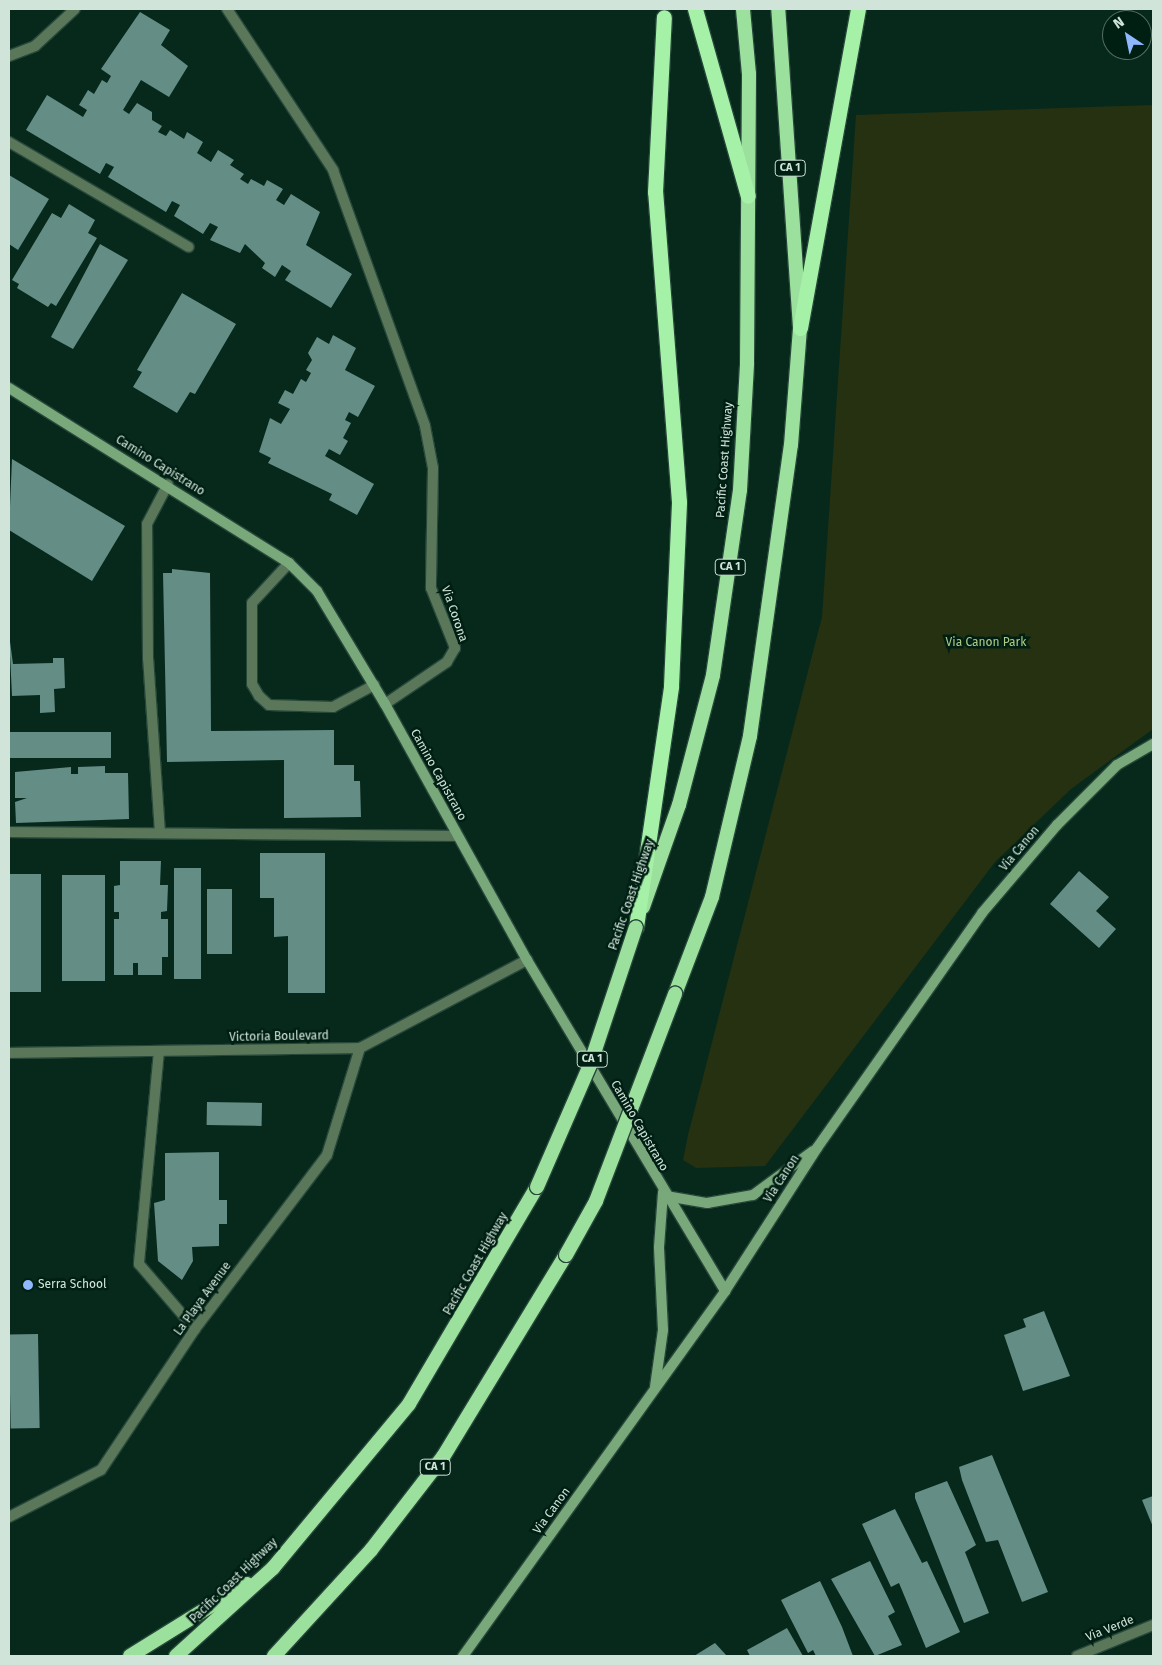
<!DOCTYPE html>
<style>
body{margin:0}
#map{position:relative;width:1162px;height:1665px;overflow:hidden;background:#07291c;font-family:"Fira Sans",sans-serif}
div>[style]{position:absolute}
[style*='--x']{left:calc(var(--x)*1px);top:calc(var(--y)*1px);width:calc(var(--w)*1px);rotate:calc(var(--a)*1deg)}
.green>*{inset:0;background:#253110}
.building>*{inset:0;background:#648d86;transform-origin:0 0}
.roads{filter:drop-shadow(1px 0 #27473a) drop-shadow(-1px 0 #27473a) drop-shadow(0 1px #27473a) drop-shadow(0 -1px #27473a)}
.service>*{height:10px;margin:-5px;padding:0 5px;transform-origin:5px;border-radius:5px;background:#5a775a}
.minor>*{height:10px;margin:-5px;padding:0 5px;transform-origin:5px;border-radius:5px;background:#5a775a}
.tertiary>*{height:10px;margin:-5px;padding:0 5px;transform-origin:5px;border-radius:5px;background:#5a775a}
.secondary>*{height:10px;margin:-5px;padding:0 5px;transform-origin:5px;border-radius:5px;background:#79a87a}
.trunk>*{height:14px;margin:-7px;padding:0 7px;transform-origin:7px;border-radius:7px;background:#9ce09d}
.motorway>*{height:15px;margin:-7.5px;padding:0 7.5px;transform-origin:7.5px;border-radius:7.5px;background:#a6f1a8}
.bridges{filter:drop-shadow(1px 0 #27473a) drop-shadow(-1px 0 #27473a) drop-shadow(0 1px #27473a) drop-shadow(0 -1px #27473a)}
.trunk-bridge>*{height:14px;margin:-7px;padding:0 7px;transform-origin:7px;border-radius:7px;background:#9ce09d}
.dots>*{width:14px;height:14px;translate:-50% -50%;box-sizing:border-box;border:2px solid #001f13;border-radius:50%}
span{translate:-50% -50%;white-space:nowrap;text-align:center;line-height:1.15;-webkit-text-stroke:5px #001f13;paint-order:stroke}
.shield-label span{padding:1px 4px;background:#001f13;border:1px solid;border-radius:4px;-webkit-text-stroke-width:0}
.shield-label{font-size:11px;color:#d1e4da;font-weight:700}
.street-label{font-size:12px;color:#d1e4da}
.park-label{font-size:12px;color:#b1cb87}
.poi-label{font-size:12px;color:#d1e4da}
.left{translate:0 -50%;text-align:left}
.frame{position:absolute;inset:0;border:10px solid #d1e4da;pointer-events:none}
.north{position:absolute;left:1102px;top:10px;width:50px;height:50px;box-sizing:border-box;background:#001f13;border:1px solid #546e63;border-radius:50%;rotate:326deg;font-size:14px;font-weight:700;line-height:20px;text-align:center;color:#d1e4da}
.north::after{content:'';display:block;margin:auto;width:18px;height:22px;background:#90b8fd;clip-path:polygon(50% 0,100% 100%,50% 72%,0 100%)}
</style>
<div id="map">
<div class="green">
<i style="clip-path:polygon(1153px 105px,1153px 729px,1071px 789px,995px 862px,765px 1166px,696px 1168px,683px 1160px,688px 1135px,822px 617px,856px 115px)"></i>
</div>
<div class="building">
<i style="clip-path:polygon(140px 12px,170px 30px,161px 45px,188px 66px,169px 97px,141px 80px,123px 110px,129px 114px,137px 103px,152px 112px,152px 120px,162px 126px,158px 132px,166px 136px,170px 130px,184px 139px,187px 132px,203px 142px,197px 153px,211px 162px,218px 150px,234px 160px,230px 165px,244px 174px,240px 179px,248px 184px,251px 179px,264px 186px,267px 180px,283px 189px,276px 200px,284px 205px,291px 194px,320px 212px,306px 245px,352px 274px,331px 308px,285px 280px,291px 271px,282px 265px,275px 277px,262px 268px,265px 263px,245px 244px,240px 253px,210px 240px,218px 227px,210px 223px,203px 234px,174px 216px,180px 205px,172px 201px,166px 212px,108px 177px,114px 167px,106px 163px,100px 174px,26px 130px,47px 95px,83px 117px,87px 110px,79px 105px,88px 90px,94px 94px,102px 80px,107px 83px,111px 76px,101px 69px)"></i>
<i style="clip-path:polygon(9px 175px,49px 199px,18px 250px,9px 244px)"></i>
<i style="clip-path:polygon(69px 204px,95px 220px,88px 233px,97px 238px,56px 306px,51px 303px,48px 307px,17px 288px,19px 284px,12px 280px,52px 213px,61px 218px)"></i>
<i style="clip-path:polygon(100px 244px,128px 260px,73px 349px,51px 337px)"></i>
<i style="clip-path:polygon(182px 293px,236px 324px,195px 394px,190px 392px,177px 413px,133px 387px,142px 372px,137px 370px)"></i>
<i style="clip-path:polygon(333px 335px,356px 348px,345px 370px,375px 386px,358px 417px,349px 412px,345px 420px,351px 423px,343px 438px,348px 441px,340px 455px,329px 449px,325px 456px,374px 484px,357px 515px,329px 500px,332px 494px,268px 463px,271px 458px,259px 452px,270px 418px,281px 424px,290px 409px,278px 403px,285px 390px,293px 394px,301px 379px,306px 382px,311px 373px,306px 370px,312px 360px,308px 353px,317px 337px,329px 344px)"></i>
<i style="clip-path:polygon(12px 459px,125px 526px,92px 581px,9px 530px)"></i>
<i style="clip-path:polygon(172px 569px,210px 573px,211px 731px,334px 730px,334px 765px,354px 765px,354px 781px,360px 781px,361px 817px,284px 818px,284px 760px,167px 762px,163px 573px,172px 573px)"></i>
<i style="clip-path:polygon(9px 634px,13px 664px,53px 663px,53px 658px,64px 658px,65px 688px,54px 689px,55px 712px,40px 713px,40px 695px,12px 696px)"></i>
<i style="left:9px;top:732px;width:102px;height:26px"></i>
<i style="clip-path:polygon(105px 766px,105px 773px,128px 773px,129px 819px,16px 823px,15px 802px,27px 798px,15px 798px,15px 772px,71px 767px,71px 774px,78px 774px,78px 767px)"></i>
<i style="clip-path:polygon(260px 853px,325px 853px,325px 993px,288px 993px,288px 936px,274px 937px,274px 898px,260px 898px)"></i>
<i style="clip-path:polygon(120px 861px,161px 861px,160px 885px,168px 885px,167px 911px,161px 912px,161px 919px,168px 919px,168px 957px,162px 957px,162px 975px,138px 975px,138px 963px,133px 963px,133px 975px,114px 975px,114px 919px,119px 919px,119px 912px,114px 912px,114px 886px,120px 885px)"></i>
<i style="left:174px;top:868px;width:27px;height:111px"></i>
<i style="clip-path:polygon(1079px 871px,1109px 897px,1096px 911px,1116px 929px,1099px 948px,1050px 904px)"></i>
<i style="left:9px;top:874px;width:32px;height:118px"></i>
<i style="left:105px;top:875px;width:106px;height:43px;rotate:90deg"></i>
<i style="left:232px;top:889px;width:65px;height:25px;rotate:90deg"></i>
<i style="left:207px;top:1102px;width:55px;height:23px;rotate:1deg"></i>
<i style="clip-path:polygon(219px 1152px,219px 1200px,227px 1200px,227px 1224px,219px 1224px,219px 1246px,192px 1247px,193px 1261px,182px 1280px,158px 1261px,154px 1203px,165px 1200px,165px 1153px)"></i>
<i style="clip-path:polygon(1044px 1311px,1070px 1376px,1023px 1391px,1004px 1335px,1026px 1327px,1023px 1319px)"></i>
<i style="left:38px;top:1334px;width:94px;height:29px;rotate:89deg"></i>
<i style="clip-path:polygon(992px 1455px,1048px 1592px,1022px 1602px,998px 1540px,986px 1542px,962px 1480px,959px 1467px)"></i>
<i style="clip-path:polygon(947px 1481px,976px 1545px,965px 1552px,989px 1613px,964px 1623px,915px 1498px,915px 1493px)"></i>
<i style="clip-path:polygon(1153px 1496px,1153px 1527px,1142px 1500px)"></i>
<i style="clip-path:polygon(895px 1509px,922px 1563px,927px 1561px,960px 1632px,926px 1648px,899px 1583px,891px 1587px,862px 1524px)"></i>
<i style="clip-path:polygon(870px 1561px,895px 1612px,888px 1616px,902px 1645px,875px 1656px,831px 1579px)"></i>
<i style="clip-path:polygon(820px 1581px,842px 1627px,853px 1656px,816px 1656px,813px 1650px,808px 1653px,781px 1600px)"></i>
<i style="clip-path:polygon(787px 1628px,803px 1656px,750px 1656px,747px 1650px)"></i>
<i style="clip-path:polygon(715px 1643px,727px 1656px,694px 1656px)"></i>
</div>
<div class="roads">
<div class="service">
<i style="--x:9;--y:142;--w:208;--a:30.3"></i>
<i style="--x:289;--y:563;--w:54;--a:132.8"></i>
<i style="--x:252;--y:603;--w:81;--a:90"></i>
<i style="--x:252;--y:684;--w:14;--a:60"></i>
<i style="--x:259;--y:696;--w:13;--a:42"></i>
<i style="--x:269;--y:705;--w:64;--a:1.8"></i>
<i style="--x:333;--y:707;--w:47;--a:-28.2"></i>
<i style="--x:9;--y:832;--w:448;--a:0.5"></i>
<i style="--x:160;--y:833;--w:174;--a:-93.9"></i>
<i style="--x:148;--y:659;--w:135;--a:-90.4"></i>
<i style="--x:147;--y:524;--w:45;--a:-62.3"></i>
<i style="--x:159;--y:1051;--w:214;--a:95.4"></i>
<i style="--x:139;--y:1264;--w:86;--a:49.3"></i>
<i style="--x:9;--y:1517;--w:103;--a:-27.1"></i>
<i style="--x:101;--y:1470;--w:169;--a:-56.3"></i>
<i style="--x:195;--y:1329;--w:218;--a:-52.8"></i>
<i style="--x:327;--y:1155;--w:112;--a:-72.9"></i>
</div>
<div class="minor">
<i style="--x:227;--y:9;--w:193;--a:56.6"></i>
<i style="--x:333;--y:170;--w:272;--a:70.2"></i>
<i style="--x:425;--y:426;--w:43;--a:79.2"></i>
<i style="--x:433;--y:468;--w:120;--a:91"></i>
<i style="--x:431;--y:588;--w:65;--a:68.2"></i>
<i style="--x:455;--y:648;--w:16;--a:120"></i>
<i style="--x:447;--y:662;--w:75;--a:145.9"></i>
<i style="--x:9;--y:56;--w:28;--a:-21"></i>
<i style="--x:35;--y:46;--w:54;--a:-42.8"></i>
<i style="--x:1077;--y:1656;--w:82;--a:-22.2"></i>
</div>
<div class="tertiary">
<i style="--x:9;--y:1053;--w:351;--a:-0.8"></i>
<i style="--x:360;--y:1048;--w:189;--a:-27.8"></i>
</div>
<div class="secondary">
<i style="--x:9;--y:388;--w:330;--a:32"></i>
<i style="--x:289;--y:563;--w:40;--a:45"></i>
<i style="--x:317;--y:591;--w:132;--a:59"></i>
<i style="--x:385;--y:704;--w:293;--a:61"></i>
<i style="--x:527;--y:960;--w:386;--a:59.1"></i>
<i style="--x:666;--y:1196;--w:42;--a:9.7"></i>
<i style="--x:707;--y:1203;--w:47;--a:-9.9"></i>
<i style="--x:753;--y:1195;--w:74;--a:-36.3"></i>
<i style="--x:655;--y:1387;--w:58;--a:-82"></i>
<i style="--x:663;--y:1330;--w:83;--a:-92.8"></i>
<i style="--x:659;--y:1247;--w:55;--a:-85.8"></i>
<i style="--x:463;--y:1656;--w:449;--a:-54.3"></i>
<i style="--x:725;--y:1291;--w:170;--a:-57.2"></i>
<i style="--x:817;--y:1148;--w:287;--a:-54.9"></i>
<i style="--x:982;--y:913;--w:116;--a:-49.6"></i>
<i style="--x:1057;--y:825;--w:85;--a:-45"></i>
<i style="--x:1117;--y:765;--w:42;--a:-30.3"></i>
</div>
<div class="trunk">
<i style="--x:643;--y:907;--w:108;--a:-70.6"></i>
<i style="--x:679;--y:805;--w:134;--a:-75.3"></i>
<i style="--x:713;--y:675;--w:187;--a:-81.7"></i>
<i style="--x:740;--y:490;--w:127;--a:-86.8"></i>
<i style="--x:747;--y:363;--w:289;--a:-89.6"></i>
<i style="--x:749;--y:74;--w:65;--a:-95.3"></i>
<i style="--x:675;--y:994;--w:104;--a:-69.1"></i>
<i style="--x:712;--y:897;--w:165;--a:-76.7"></i>
<i style="--x:750;--y:736;--w:294;--a:-82"></i>
<i style="--x:791;--y:445;--w:117;--a:-85.6"></i>
<i style="--x:800;--y:328;--w:320;--a:-93.9"></i>
<i style="--x:130;--y:1656;--w:137;--a:-31.8"></i>
<i style="--x:176;--y:1656;--w:131;--a:-42.2"></i>
<i style="--x:273;--y:1568;--w:213;--a:-50.3"></i>
<i style="--x:409;--y:1404;--w:252;--a:-59.5"></i>
<i style="--x:274;--y:1656;--w:144;--a:-47.5"></i>
<i style="--x:371;--y:1550;--w:118;--a:-52.3"></i>
<i style="--x:443;--y:1457;--w:237;--a:-58.7"></i>
</div>
<div class="motorway">
<i style="--x:695;--y:9;--w:194;--a:74.2"></i>
<i style="--x:800;--y:328;--w:324;--a:-79.7"></i>
<i style="--x:636;--y:927;--w:244;--a:-81.7"></i>
<i style="--x:671;--y:686;--w:184;--a:-87.5"></i>
<i style="--x:679;--y:502;--w:311;--a:-94.4"></i>
<i style="--x:655;--y:192;--w:175;--a:-87.1"></i>
</div>
</div>
<div class="bridges">
<div class="trunk-bridge">
<i style="--x:537;--y:1187;--w:133;--a:-66.5"></i>
<i style="--x:590;--y:1065;--w:145;--a:-71.6"></i>
<i style="--x:566;--y:1255;--w:62;--a:-60.9"></i>
<i style="--x:596;--y:1201;--w:222;--a:-69.1"></i>
</div>
</div>
<div class="dots">
<i style="left:28px;top:1285px;background:#90b8fd"></i>
</div>
<div class="shield-label">
<span style="left:790px;top:168px">CA 1</span>
<span style="left:730px;top:567px">CA 1</span>
<span style="left:592px;top:1059px">CA 1</span>
<span style="left:435px;top:1467px">CA 1</span>
</div>
<div class="street-label">
<span style="left:725px;top:460px;rotate:-86deg">Pacific Coast Highway</span>
<span style="left:160px;top:466px;rotate:32deg">Camino Capistrano</span>
<span style="left:454px;top:614px;rotate:71deg">Via Corona</span>
<span style="left:438px;top:775px;rotate:61deg">Camino Capistrano</span>
<span style="left:1020px;top:849px;rotate:-50deg">Via Canon</span>
<span style="left:632px;top:895px;rotate:-71deg">Pacific Coast Highway</span>
<span style="left:279px;top:1037px;rotate:-1deg">Victoria Boulevard</span>
<span style="left:639px;top:1126px;rotate:60deg">Camino Capistrano</span>
<span style="left:782px;top:1179px;rotate:-57deg">Via Canon</span>
<span style="left:476px;top:1264px;rotate:-60deg">Pacific Coast Highway</span>
<span style="left:203px;top:1299px;rotate:-54deg">La Playa Avenue</span>
<span style="left:552px;top:1511px;rotate:-54deg">Via Canon</span>
<span style="left:234px;top:1581px;rotate:-44deg">Pacific Coast Highway</span>
<span style="left:1110px;top:1629px;rotate:-22deg">Via Verde</span>
</div>
<div class="park-label">
<span style="left:986px;top:643px">Via Canon Park</span>
</div>
<div class="poi-label">
<span class="left" style="left:38px;top:1285px">Serra School</span>
</div>
<div class="frame"></div>
<div class="north">N</div>
</div>
